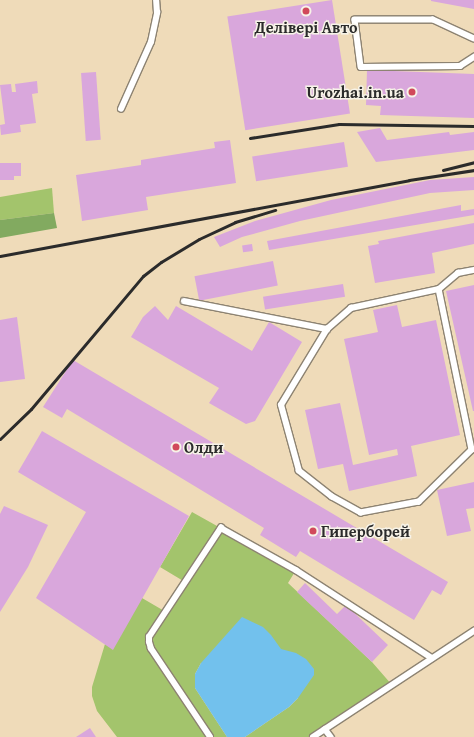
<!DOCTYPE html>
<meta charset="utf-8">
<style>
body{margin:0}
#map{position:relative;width:474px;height:737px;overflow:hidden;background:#efdbb9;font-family:"Gentium Book Plus",serif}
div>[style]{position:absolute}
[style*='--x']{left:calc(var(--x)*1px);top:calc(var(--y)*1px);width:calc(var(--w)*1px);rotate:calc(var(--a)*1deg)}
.green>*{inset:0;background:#a3c46c}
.forest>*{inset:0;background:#82aa60}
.water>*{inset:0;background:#72c1ed}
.building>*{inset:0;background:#d9a7dc;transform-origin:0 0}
.roads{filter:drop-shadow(1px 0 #8d8372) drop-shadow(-1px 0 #8d8372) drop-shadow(0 1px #8d8372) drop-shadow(0 -1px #8d8372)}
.service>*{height:5.5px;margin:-2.75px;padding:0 2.75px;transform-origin:2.75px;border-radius:2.75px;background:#fff}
.rail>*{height:3px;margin:-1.5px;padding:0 1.5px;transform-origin:1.5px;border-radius:1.5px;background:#2b2b2b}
.dots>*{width:11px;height:11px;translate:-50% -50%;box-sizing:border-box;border:2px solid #f7f3e8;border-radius:50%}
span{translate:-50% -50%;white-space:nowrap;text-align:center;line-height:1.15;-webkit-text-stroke:3px #f7f3e8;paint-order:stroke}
.poi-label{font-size:16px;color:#2b2b2b;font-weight:700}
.right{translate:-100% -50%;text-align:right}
.left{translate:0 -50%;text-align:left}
</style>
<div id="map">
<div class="green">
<i style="clip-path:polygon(52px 188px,54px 213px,0 220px,0 197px)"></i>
<i style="clip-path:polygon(192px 512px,296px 570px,288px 583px,372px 662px,392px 685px,313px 737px,245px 737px,289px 707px,298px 698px,201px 663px,195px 674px,195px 688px,227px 737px,117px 737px,97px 711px,92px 696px,92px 687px,105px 644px,142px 598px,166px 612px,185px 582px,160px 567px)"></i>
</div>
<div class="forest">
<i style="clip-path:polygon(54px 213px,57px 228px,0 238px,0 220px)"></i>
</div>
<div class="water">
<i style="clip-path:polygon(242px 617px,263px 627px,271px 635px,281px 649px,296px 653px,306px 659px,314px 669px,314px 675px,298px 698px,289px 707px,245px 737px,227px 737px,195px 688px,195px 674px,201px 663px)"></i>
</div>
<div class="building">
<i style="left:332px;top:0;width:115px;height:106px;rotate:81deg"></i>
<i style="clip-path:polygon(431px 0,474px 0,474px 9px,431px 1px)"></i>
<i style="clip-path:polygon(367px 70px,474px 74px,474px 118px,380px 115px,381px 106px,366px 105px)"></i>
<i style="left:96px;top:72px;width:68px;height:15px;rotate:86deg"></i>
<i style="clip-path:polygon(37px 81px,38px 93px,32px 94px,36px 123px,20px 125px,21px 132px,1px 135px,0 125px,5px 124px,0 85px,11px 84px,12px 92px,16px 92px,15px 84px)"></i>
<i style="clip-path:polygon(380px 128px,387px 140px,449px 132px,450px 135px,474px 132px,474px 150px,376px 162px,357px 132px)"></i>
<i style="clip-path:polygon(230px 140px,236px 183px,146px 197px,148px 210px,82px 221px,76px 175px,141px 165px,141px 160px,215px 148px,214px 142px)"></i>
<i style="left:344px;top:142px;width:25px;height:93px;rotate:81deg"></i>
<i style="clip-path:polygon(0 163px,21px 163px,21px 176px,14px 176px,14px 180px,0 180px)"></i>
<i style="clip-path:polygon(474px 177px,474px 190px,430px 193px,300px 221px,242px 237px,220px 247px,214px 237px,255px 221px,331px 200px,430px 180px)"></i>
<i style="clip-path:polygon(461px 205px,461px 211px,474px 209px,474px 215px,269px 250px,267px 241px)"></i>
<i style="clip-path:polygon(474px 223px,474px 244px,432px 253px,435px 273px,375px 283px,368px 246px,379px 244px,378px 241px)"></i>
<i style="left:252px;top:244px;width:7px;height:10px;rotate:82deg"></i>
<i style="left:273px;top:261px;width:25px;height:80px;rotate:79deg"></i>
<i style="left:343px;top:284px;width:13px;height:81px;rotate:81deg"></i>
<i style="clip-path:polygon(474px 285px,474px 411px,473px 411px,446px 291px)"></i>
<i style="clip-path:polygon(397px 305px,402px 327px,436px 320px,460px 435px,411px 446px,417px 476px,349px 491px,343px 464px,318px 469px,305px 410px,340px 403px,353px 465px,398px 455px,397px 449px,369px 455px,344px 339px,378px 332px,373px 310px)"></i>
<i style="clip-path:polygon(155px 306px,168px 320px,176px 306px,252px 351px,269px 322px,302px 342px,255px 421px,246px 424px,209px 403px,219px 388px,131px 337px,143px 317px)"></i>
<i style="clip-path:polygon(17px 317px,25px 379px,0 382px,0 320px)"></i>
<i style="clip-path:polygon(73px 360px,448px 582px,441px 595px,432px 590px,414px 620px,300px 551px,296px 557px,260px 535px,264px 528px,67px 409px,62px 418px,43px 407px)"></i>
<i style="clip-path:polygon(42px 431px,189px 516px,113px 650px,36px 598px,86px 512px,18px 472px)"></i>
<i style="clip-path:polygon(474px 482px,474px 508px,466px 509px,471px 531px,447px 536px,437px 490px)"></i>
<i style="clip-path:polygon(4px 506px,48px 525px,28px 567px,0 612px,0 514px)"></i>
<i style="clip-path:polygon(305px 583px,337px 614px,346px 605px,388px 645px,372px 662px,297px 592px)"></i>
<i style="clip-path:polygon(90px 728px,96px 737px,76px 737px)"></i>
</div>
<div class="roads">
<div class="service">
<i style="--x:474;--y:39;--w:45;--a:-155.1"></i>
<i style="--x:433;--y:20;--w:78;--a:180"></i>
<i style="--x:355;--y:20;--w:47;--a:82.7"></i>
<i style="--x:361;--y:67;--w:99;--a:-0.6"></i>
<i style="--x:460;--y:66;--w:17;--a:-33"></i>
<i style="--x:121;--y:109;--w:73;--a:-65.9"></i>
<i style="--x:151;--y:42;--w:30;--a:-78"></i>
<i style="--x:157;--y:13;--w:13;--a:-94"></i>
<i style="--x:439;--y:289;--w:164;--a:78.4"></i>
<i style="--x:472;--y:450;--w:74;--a:135.5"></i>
<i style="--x:419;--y:502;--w:59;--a:169.3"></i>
<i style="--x:361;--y:513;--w:33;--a:-151"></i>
<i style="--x:332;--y:497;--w:42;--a:-141.8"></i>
<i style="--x:299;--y:471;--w:68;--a:-105.3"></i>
<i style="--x:281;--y:405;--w:89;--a:-58.8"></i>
<i style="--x:327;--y:329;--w:32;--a:-41"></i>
<i style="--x:351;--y:308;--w:90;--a:-12.2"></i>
<i style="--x:439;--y:289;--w:25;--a:-40"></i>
<i style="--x:458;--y:273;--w:16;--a:-11"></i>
<i style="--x:184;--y:301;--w:146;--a:11.1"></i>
<i style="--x:325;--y:729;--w:10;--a:53"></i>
<i style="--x:210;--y:737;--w:106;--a:-123.8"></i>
<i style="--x:151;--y:649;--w:7;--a:-106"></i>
<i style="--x:149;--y:642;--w:5;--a:-90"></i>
<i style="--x:149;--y:637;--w:131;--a:-56.6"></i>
<i style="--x:221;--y:528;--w:86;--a:29.2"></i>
<i style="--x:296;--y:570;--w:162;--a:32.9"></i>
<i style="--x:313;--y:737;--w:193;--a:-33.4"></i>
</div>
</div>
<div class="rail">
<i style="--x:250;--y:138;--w:90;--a:-8.9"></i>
<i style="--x:339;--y:124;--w:135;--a:0.8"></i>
<i style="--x:443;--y:170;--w:32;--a:-14"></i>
<i style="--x:0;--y:256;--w:416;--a:-10.5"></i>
<i style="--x:409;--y:180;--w:66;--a:-8.7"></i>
<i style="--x:0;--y:439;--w:43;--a:-44.1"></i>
<i style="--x:31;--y:409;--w:174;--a:-49.9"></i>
<i style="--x:143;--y:276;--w:23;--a:-38"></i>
<i style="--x:161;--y:262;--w:44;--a:-31.2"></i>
<i style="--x:199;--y:239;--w:40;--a:-25"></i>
<i style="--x:235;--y:222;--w:42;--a:-16.7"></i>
</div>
<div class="dots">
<i style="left:306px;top:11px;background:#d1495b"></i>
<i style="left:412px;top:92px;background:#d1495b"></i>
<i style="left:176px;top:447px;background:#d1495b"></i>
<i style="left:313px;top:531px;background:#d1495b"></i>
</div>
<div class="poi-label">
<span style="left:306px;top:27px">Делівері Авто</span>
<span class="right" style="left:404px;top:92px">Urozhai.in.ua</span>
<span class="left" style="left:184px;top:447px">Олди</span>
<span class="left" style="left:321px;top:531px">Гиперборей</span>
</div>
</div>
